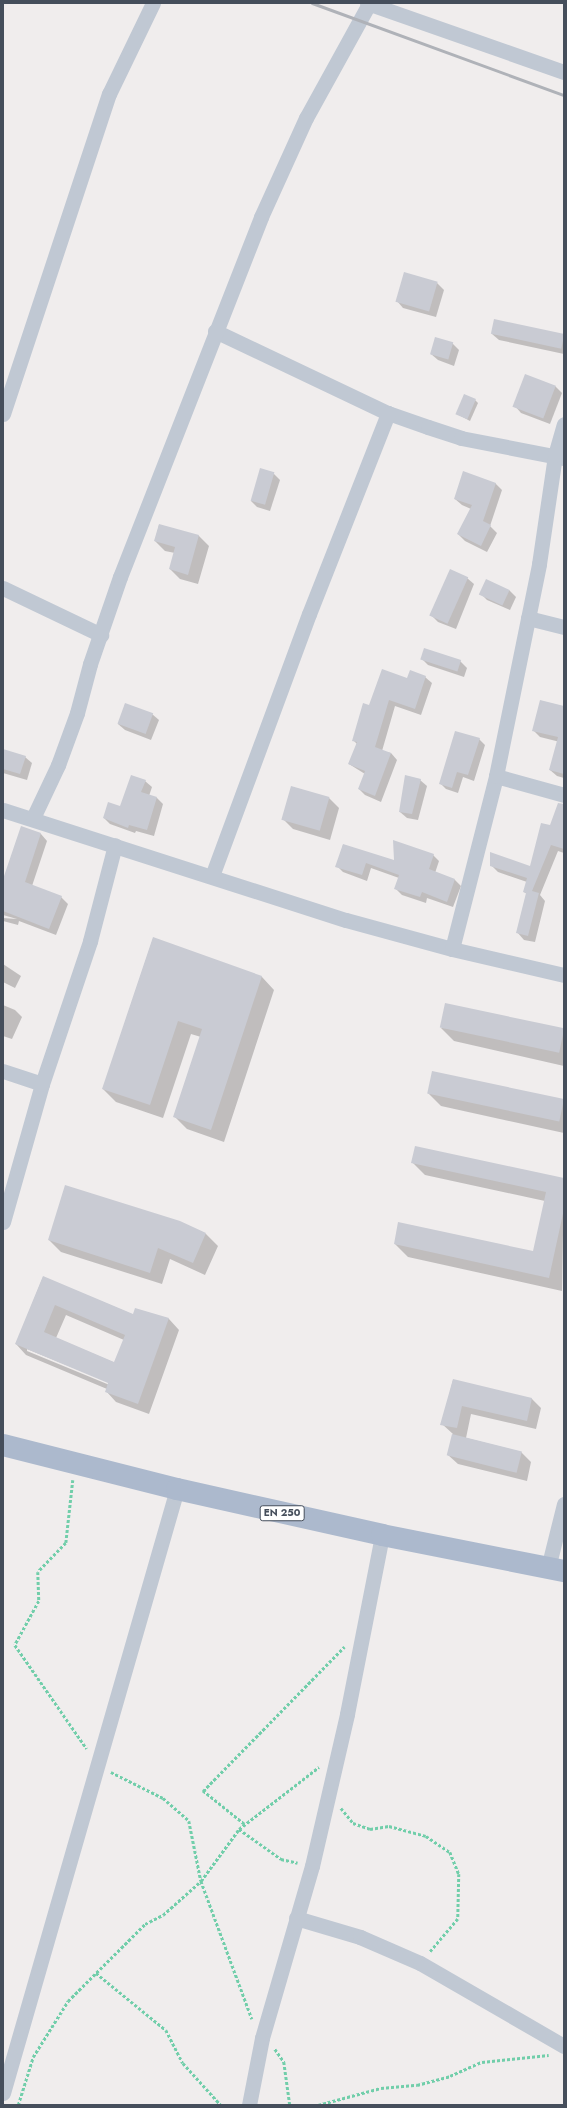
<!DOCTYPE html>
<style>
body{margin:0}
#map{position:relative;width:567px;height:2108px;overflow:hidden;background:#f0eded;font-family:Jost,sans-serif}
div>[style]{position:absolute}
[style*='--x']{left:calc(var(--x)*1px);top:calc(var(--y)*1px);width:calc(var(--w)*1px);rotate:calc(var(--a)*1deg)}
.shadow>*{inset:0;background:#0003}
.building>*{inset:0;background:#c9cbd3;transform-origin:0 0}
.path>*{height:2.5px;margin-top:-1.25px;transform-origin:0;background:repeating-linear-gradient(90deg,#71ceaa 0 3px,transparent 0 5px)}
.minor>*{height:15px;margin:-7.5px;padding:0 7.5px;transform-origin:7.5px;border-radius:7.5px;background:#c0c8d3}
.primary>*{height:22px;margin:-11px;padding:0 11px;transform-origin:11px;border-radius:11px;background:#acb9cd}
.rail>*{height:3px;margin:-1.5px;padding:0 1.5px;transform-origin:1.5px;border-radius:1.5px;background:#afb2b8}
span{translate:-50% -50%;white-space:nowrap;text-align:center;line-height:1.15;-webkit-text-stroke:3.5px #fff;paint-order:stroke}
.shield-label span{padding:1px 3px;background:#fff;border:1px solid;border-radius:3px;-webkit-text-stroke-width:0}
.shield-label{font-size:10px;color:#454e5b;font-weight:700}
.frame{position:absolute;inset:0;border:4px solid #454e5b;pointer-events:none}
</style>
<div id="map">
<div class="shadow">
<i style="clip-path:polygon(437px 283px,444px 290px,436px 317px,403px 308px,397px 301px)"></i>
<i style="clip-path:polygon(492px 334px,564px 335px,564px 354px,499px 340px)"></i>
<i style="clip-path:polygon(452px 343px,459px 350px,454px 366px,438px 360px,431px 354px)"></i>
<i style="clip-path:polygon(555px 386px,562px 393px,550px 424px,521px 413px,515px 406px)"></i>
<i style="clip-path:polygon(475px 400px,478px 403px,470px 421px,457px 414px)"></i>
<i style="clip-path:polygon(273px 473px,280px 480px,270px 511px,257px 507px,251px 501px)"></i>
<i style="clip-path:polygon(495px 483px,502px 490px,490px 526px,497px 533px,487px 552px,465px 541px,458px 534px,471px 509px,462px 505px,455px 499px)"></i>
<i style="clip-path:polygon(159px 525px,199px 536px,209px 546px,198px 584px,180px 579px,170px 569px,175px 553px,165px 551px,155px 541px)"></i>
<i style="clip-path:polygon(467px 578px,474px 584px,456px 629px,438px 622px,432px 616px)"></i>
<i style="clip-path:polygon(509px 590px,516px 597px,510px 610px,487px 600px,481px 594px)"></i>
<i style="clip-path:polygon(422px 659px,460px 661px,467px 668px,464px 677px,428px 665px)"></i>
<i style="clip-path:polygon(425px 677px,432px 683px,421px 715px,395px 706px,382px 751px,391px 753px,397px 760px,381px 802px,365px 795px,359px 789px,365px 774px,349px 764px,357px 744px,353px 740px,370px 706px,408px 679px)"></i>
<i style="clip-path:polygon(564px 707px,564px 743px,540px 737px,534px 731px)"></i>
<i style="clip-path:polygon(152px 714px,159px 720px,151px 740px,125px 730px,118px 724px)"></i>
<i style="clip-path:polygon(479px 739px,485px 745px,474px 781px,463px 777px,458px 793px,446px 789px,440px 783px)"></i>
<i style="clip-path:polygon(564px 746px,564px 778px,557px 776px,550px 770px)"></i>
<i style="clip-path:polygon(3px 750px,25px 757px,32px 763px,27px 780px,3px 773px)"></i>
<i style="clip-path:polygon(420px 780px,427px 786px,418px 820px,407px 818px,400px 812px)"></i>
<i style="clip-path:polygon(145px 781px,152px 787px,149px 796px,157px 798px,163px 804px,154px 836px,136px 831px,135px 833px,110px 824px,104px 818px,120px 808px)"></i>
<i style="clip-path:polygon(292px 787px,329px 798px,339px 808px,330px 840px,293px 829px,283px 819px)"></i>
<i style="clip-path:polygon(564px 819px,564px 853px,558px 851px,540px 895px,545px 901px,535px 942px,524px 940px,517px 932px,527px 894px,524px 892px,527px 882px,498px 872px,491px 865px,531px 867px,550px 826px)"></i>
<i style="clip-path:polygon(22px 828px,41px 834px,47px 841px,32px 886px,61px 897px,68px 904px,56px 935px,19px 921px,18px 925px,3px 921px,3px 918px,17px 919px,3px 915px,3px 887px)"></i>
<i style="clip-path:polygon(343px 845px,395px 861px,433px 855px,439px 861px,435px 873px,455px 880px,461px 886px,453px 907px,427px 898px,426px 903px,402px 895px,396px 889px,399px 878px,371px 868px,367px 881px,343px 872px,337px 866px)"></i>
<i style="clip-path:polygon(153px 939px,262px 977px,274px 990px,224px 1142px,187px 1129px,174px 1116px,201px 1037px,191px 1034px,163px 1118px,116px 1102px,103px 1089px)"></i>
<i style="clip-path:polygon(3px 964px,21px 976px,15px 988px,3px 982px)"></i>
<i style="clip-path:polygon(3px 1005px,15px 1010px,22px 1017px,12px 1039px,3px 1036px)"></i>
<i style="clip-path:polygon(441px 1028px,564px 1030px,564px 1066px,454px 1041px)"></i>
<i style="clip-path:polygon(428px 1093px,564px 1102px,564px 1133px,441px 1106px)"></i>
<i style="clip-path:polygon(412px 1162px,564px 1179px,562px 1291px,408px 1257px,395px 1244px,534px 1252px,545px 1201px,425px 1175px)"></i>
<i style="clip-path:polygon(206px 1234px,218px 1246px,205px 1275px,170px 1259px,162px 1284px,61px 1252px,49px 1240px)"></i>
<i style="clip-path:polygon(evenodd,43px 1277px,134px 1315px,136px 1309px,169px 1319px,179px 1330px,149px 1414px,116px 1402px,106px 1391px,107px 1389px,26px 1355px,16px 1344px,43px 1277px,66px 1315px,124px 1340px,115px 1363px,56px 1338px,66px 1315px,43px 1277px,27px 1349px,113px 1384px,112px 1386px,27px 1351px,27px 1349px)"></i>
<i style="clip-path:polygon(453px 1380px,532px 1399px,541px 1408px,536px 1429px,471px 1414px,466px 1438px,521px 1452px,531px 1462px,527px 1481px,458px 1464px,448px 1455px,453px 1434px,442px 1424px)"></i>
</div>
<div class="building">
<i style="left:404px;top:272px;width:35px;height:31px;rotate:16deg"></i>
<i style="left:494px;top:319px;width:72px;height:15px;rotate:12deg"></i>
<i style="left:435px;top:337px;width:19px;height:18px;rotate:16deg"></i>
<i style="left:525px;top:374px;width:33px;height:35px;rotate:21deg"></i>
<i style="left:464px;top:394px;width:13px;height:22px;rotate:23deg"></i>
<i style="left:260px;top:468px;width:15px;height:34px;rotate:16deg"></i>
<i style="clip-path:polygon(463px 471px,496px 483px,483px 521px,491px 525px,481px 546px,457px 534px,472px 505px,454px 499px)"></i>
<i style="clip-path:polygon(159px 524px,199px 535px,188px 575px,169px 569px,175px 547px,154px 541px)"></i>
<i style="left:450px;top:569px;width:20px;height:51px;rotate:24deg"></i>
<i style="left:486px;top:579px;width:26px;height:17px;rotate:25deg"></i>
<i style="left:424px;top:648px;width:39px;height:12px;rotate:18deg"></i>
<i style="clip-path:polygon(382px 669px,407px 678px,410px 670px,426px 676px,415px 709px,389px 700px,375px 747px,391px 753px,375px 796px,358px 789px,365px 771px,348px 764px,357px 742px,352px 741px,363px 703px,369px 705px)"></i>
<i style="clip-path:polygon(540px 700px,564px 706px,564px 774px,549px 770px,558px 737px,532px 731px)"></i>
<i style="left:125px;top:703px;width:30px;height:22px;rotate:20deg"></i>
<i style="clip-path:polygon(455px 731px,480px 738px,468px 775px,457px 772px,452px 788px,439px 784px)"></i>
<i style="clip-path:polygon(3px 749px,26px 756px,20px 774px,3px 769px)"></i>
<i style="clip-path:polygon(131px 775px,146px 780px,141px 792px,157px 797px,147px 830px,129px 825px,128px 828px,103px 818px,108px 802px,120px 806px)"></i>
<i style="clip-path:polygon(405px 775px,421px 779px,412px 814px,399px 812px)"></i>
<i style="left:291px;top:786px;width:40px;height:35px;rotate:16deg"></i>
<i style="clip-path:polygon(558px 803px,564px 804px,564px 849px,551px 845px,532px 891px,539px 893px,528px 936px,516px 933px,526px 893px,523px 892px,527px 878px,490px 866px,490px 852px,530px 866px,541px 823px,550px 825px)"></i>
<i style="clip-path:polygon(21px 826px,41px 833px,25px 882px,62px 896px,49px 929px,3px 911px,3px 879px)"></i>
<i style="clip-path:polygon(393px 840px,434px 854px,429px 869px,455px 879px,447px 902px,422px 892px,420px 897px,394px 889px,399px 875px,366px 863px,362px 875px,335px 867px,343px 844px,394px 860px)"></i>
<i style="clip-path:polygon(153px 937px,262px 976px,211px 1130px,173px 1117px,202px 1029px,178px 1021px,150px 1105px,102px 1089px)"></i>
<i style="left:445px;top:1003px;width:122px;height:25px;rotate:12deg"></i>
<i style="left:432px;top:1071px;width:135px;height:23px;rotate:12deg"></i>
<i style="clip-path:polygon(415px 1146px,564px 1178px,564px 1209px,549px 1278px,394px 1244px,398px 1222px,533px 1251px,546px 1192px,411px 1163px)"></i>
<i style="clip-path:polygon(65px 1185px,180px 1221px,206px 1233px,193px 1263px,158px 1248px,150px 1273px,48px 1240px)"></i>
<i style="clip-path:polygon(evenodd,43px 1276px,133px 1314px,135px 1308px,169px 1318px,138px 1404px,105px 1392px,108px 1383px,15px 1344px,43px 1276px,55px 1305px,125px 1335px,114px 1362px,44px 1332px,55px 1305px)"></i>
<i style="clip-path:polygon(453px 1379px,532px 1398px,527px 1421px,462px 1406px,457px 1428px,440px 1425px)"></i>
<i style="left:452px;top:1434px;width:72px;height:22px;rotate:14deg"></i>
</div>
<div class="path">
<i style="--x:73;--y:1480;--w:63;--a:96.3"></i>
<i style="--x:66;--y:1543;--w:40;--a:134"></i>
<i style="--x:38;--y:1572;--w:29;--a:88"></i>
<i style="--x:39;--y:1601;--w:50;--a:118.6"></i>
<i style="--x:15;--y:1645;--w:126;--a:55.3"></i>
<i style="--x:111;--y:1772;--w:58;--a:26.6"></i>
<i style="--x:163;--y:1798;--w:35;--a:41"></i>
<i style="--x:189;--y:1821;--w:61;--a:78.7"></i>
<i style="--x:201;--y:1881;--w:147;--a:69.7"></i>
<i style="--x:341;--y:1808;--w:19;--a:51"></i>
<i style="--x:353;--y:1823;--w:18;--a:19"></i>
<i style="--x:370;--y:1829;--w:19;--a:-9"></i>
<i style="--x:389;--y:1826;--w:38;--a:15"></i>
<i style="--x:426;--y:1836;--w:29;--a:34"></i>
<i style="--x:450;--y:1852;--w:24;--a:68"></i>
<i style="--x:459;--y:1874;--w:45;--a:91.3"></i>
<i style="--x:458;--y:1919;--w:43;--a:130.3"></i>
<i style="--x:244;--y:1824;--w:53;--a:-141.2"></i>
<i style="--x:203;--y:1791;--w:202;--a:-45.6"></i>
<i style="--x:239;--y:1829;--w:52;--a:35.5"></i>
<i style="--x:281;--y:1859;--w:17;--a:13"></i>
<i style="--x:96;--y:1973;--w:90;--a:39.2"></i>
<i style="--x:166;--y:2030;--w:37;--a:63"></i>
<i style="--x:183;--y:2063;--w:57;--a:47.9"></i>
<i style="--x:275;--y:2049;--w:16;--a:55"></i>
<i style="--x:284;--y:2062;--w:43;--a:82.1"></i>
<i style="--x:18;--y:2105;--w:50;--a:-72.6"></i>
<i style="--x:33;--y:2057;--w:66;--a:-58"></i>
<i style="--x:68;--y:2001;--w:109;--a:-45"></i>
<i style="--x:145;--y:1924;--w:20;--a:-27"></i>
<i style="--x:163;--y:1915;--w:51;--a:-41.8"></i>
<i style="--x:201;--y:1881;--w:64;--a:-53.8"></i>
<i style="--x:239;--y:1829;--w:101;--a:-37.8"></i>
<i style="--x:318;--y:2105;--w:65;--a:-15.1"></i>
<i style="--x:381;--y:2088;--w:36;--a:-5"></i>
<i style="--x:417;--y:2085;--w:34;--a:-15"></i>
<i style="--x:450;--y:2076;--w:35;--a:-24"></i>
<i style="--x:482;--y:2062;--w:67;--a:-6"></i>
</div>
<div class="minor">
<i style="--x:367;--y:3;--w:209;--a:19.3"></i>
<i style="--x:215;--y:331;--w:191;--a:25.4"></i>
<i style="--x:388;--y:413;--w:42;--a:19.3"></i>
<i style="--x:428;--y:427;--w:35;--a:18"></i>
<i style="--x:461;--y:438;--w:105;--a:11"></i>
<i style="--x:3;--y:414;--w:337;--a:-71.7"></i>
<i style="--x:109;--y:94;--w:101;--a:-64.2"></i>
<i style="--x:3;--y:588;--w:109;--a:25.6"></i>
<i style="--x:528;--y:618;--w:37;--a:14"></i>
<i style="--x:496;--y:776;--w:71;--a:15.6"></i>
<i style="--x:3;--y:810;--w:360;--a:17.8"></i>
<i style="--x:346;--y:920;--w:110;--a:15.3"></i>
<i style="--x:452;--y:949;--w:115;--a:13.1"></i>
<i style="--x:33;--y:818;--w:59;--a:-64.7"></i>
<i style="--x:58;--y:765;--w:55;--a:-69.9"></i>
<i style="--x:77;--y:713;--w:51;--a:-75.1"></i>
<i style="--x:90;--y:664;--w:92;--a:-71"></i>
<i style="--x:120;--y:577;--w:387;--a:-68.6"></i>
<i style="--x:261;--y:217;--w:109;--a:-65.6"></i>
<i style="--x:306;--y:118;--w:130;--a:-61.1"></i>
<i style="--x:212;--y:876;--w:279;--a:-69.7"></i>
<i style="--x:309;--y:614;--w:216;--a:-68.5"></i>
<i style="--x:452;--y:949;--w:179;--a:-75.7"></i>
<i style="--x:496;--y:776;--w:216;--a:-78.5"></i>
<i style="--x:539;--y:564;--w:110;--a:-81.6"></i>
<i style="--x:555;--y:455;--w:32;--a:-74"></i>
<i style="--x:3;--y:1071;--w:41;--a:18.4"></i>
<i style="--x:3;--y:1222;--w:143;--a:-74.2"></i>
<i style="--x:42;--y:1084;--w:151;--a:-71.4"></i>
<i style="--x:90;--y:941;--w:99;--a:-75.4"></i>
<i style="--x:548;--y:1568;--w:66;--a:-76"></i>
<i style="--x:296;--y:1918;--w:67;--a:16.5"></i>
<i style="--x:360;--y:1937;--w:65;--a:23.4"></i>
<i style="--x:420;--y:1963;--w:166;--a:30"></i>
<i style="--x:3;--y:2093;--w:629;--a:-73.93"></i>
<i style="--x:249;--y:2105;--w:68;--a:-79"></i>
<i style="--x:262;--y:2038;--w:179;--a:-73.8"></i>
<i style="--x:312;--y:1866;--w:156;--a:-77"></i>
<i style="--x:347;--y:1714;--w:182;--a:-78.9"></i>
</div>
<div class="primary">
<i style="--x:3;--y:1445;--w:179;--a:14.2"></i>
<i style="--x:177;--y:1489;--w:210;--a:12.6"></i>
<i style="--x:382;--y:1535;--w:186;--a:11.2"></i>
</div>
<div class="rail">
<i style="--x:312;--y:3;--w:268;--a:20.1"></i>
</div>
<div class="shield-label">
<span style="left:282px;top:1513px">EN 250</span>
</div>
<div class="frame"></div>
</div>
